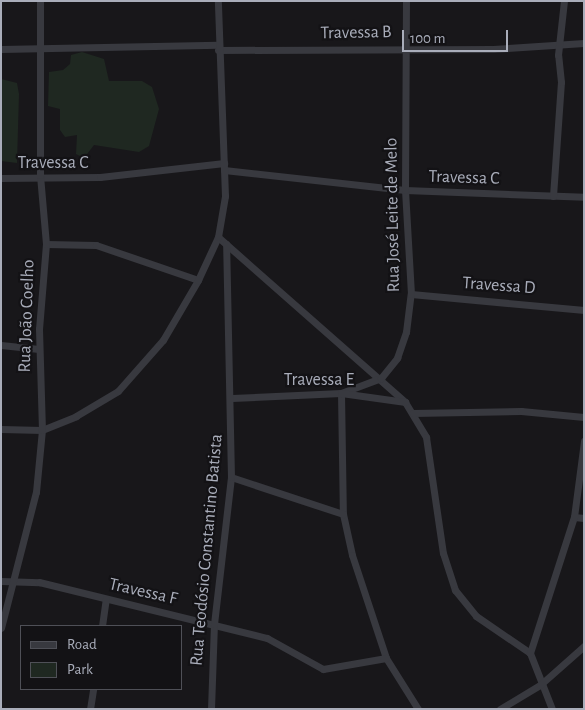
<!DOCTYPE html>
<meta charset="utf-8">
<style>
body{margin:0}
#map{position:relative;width:585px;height:710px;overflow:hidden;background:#18171a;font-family:"Alegreya Sans",sans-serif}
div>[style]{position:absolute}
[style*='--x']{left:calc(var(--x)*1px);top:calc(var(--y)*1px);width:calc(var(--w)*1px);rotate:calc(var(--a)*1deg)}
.green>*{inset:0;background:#1f2821}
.minor>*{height:7px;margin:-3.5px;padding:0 3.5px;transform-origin:3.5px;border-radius:3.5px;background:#38393f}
span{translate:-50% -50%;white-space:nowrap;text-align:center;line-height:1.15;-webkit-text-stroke:4.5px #131215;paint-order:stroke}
.street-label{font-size:18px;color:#a9adba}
.frame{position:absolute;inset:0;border:2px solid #a9adba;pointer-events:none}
.legend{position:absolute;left:20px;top:625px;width:162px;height:65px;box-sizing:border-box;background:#131215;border:1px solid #4f5057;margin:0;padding:6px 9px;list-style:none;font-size:15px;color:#a9adba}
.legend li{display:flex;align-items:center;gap:10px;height:25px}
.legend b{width:25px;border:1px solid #4f5057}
.scale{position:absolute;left:402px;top:30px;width:106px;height:22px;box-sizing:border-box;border:2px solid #a9adba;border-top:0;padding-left:6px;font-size:15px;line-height:18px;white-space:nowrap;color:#a9adba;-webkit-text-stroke:4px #131215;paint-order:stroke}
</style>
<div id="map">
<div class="green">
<i style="clip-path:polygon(82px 52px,104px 59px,109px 81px,142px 81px,152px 87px,159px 109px,149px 146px,139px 152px,94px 145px,84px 158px,76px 154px,77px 135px,65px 137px,60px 130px,60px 109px,48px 106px,49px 72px,63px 70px,70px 64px,71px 55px)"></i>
<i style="clip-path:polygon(1px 79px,17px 83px,19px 94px,17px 163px,1px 161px)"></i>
</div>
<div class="minor">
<i style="--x:1;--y:49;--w:217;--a:-1.1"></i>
<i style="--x:218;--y:50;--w:275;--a:-0.2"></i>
<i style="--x:493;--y:49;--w:91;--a:-3.8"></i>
<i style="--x:224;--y:170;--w:182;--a:6.3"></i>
<i style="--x:405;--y:190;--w:179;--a:2.2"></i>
<i style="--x:1;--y:178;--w:99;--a:-0.6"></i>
<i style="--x:100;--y:177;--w:125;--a:-6.4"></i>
<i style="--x:553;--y:196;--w:114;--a:-86"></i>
<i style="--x:561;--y:82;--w:27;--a:-96"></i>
<i style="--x:558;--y:55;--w:54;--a:-83.7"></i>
<i style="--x:218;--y:237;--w:249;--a:41.4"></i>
<i style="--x:405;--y:402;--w:41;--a:59"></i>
<i style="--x:426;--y:437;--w:117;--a:81.7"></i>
<i style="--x:443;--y:553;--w:39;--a:72"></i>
<i style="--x:455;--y:590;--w:33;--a:51"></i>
<i style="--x:476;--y:616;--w:65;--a:34.4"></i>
<i style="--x:530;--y:653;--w:60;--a:68.6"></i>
<i style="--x:46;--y:244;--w:50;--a:1.1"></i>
<i style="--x:96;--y:245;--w:108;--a:18.9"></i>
<i style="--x:411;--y:294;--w:174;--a:5.3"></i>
<i style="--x:1;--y:345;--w:38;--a:6"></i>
<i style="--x:341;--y:393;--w:43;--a:-20.6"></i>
<i style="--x:381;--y:378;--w:26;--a:-51"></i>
<i style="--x:397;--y:358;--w:28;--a:-71"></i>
<i style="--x:406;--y:332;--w:38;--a:-83"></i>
<i style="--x:411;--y:294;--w:104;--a:-93.3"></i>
<i style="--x:405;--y:190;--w:189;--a:-89.7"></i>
<i style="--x:341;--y:393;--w:121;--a:89.1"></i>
<i style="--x:343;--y:514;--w:42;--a:77.6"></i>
<i style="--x:352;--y:555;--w:108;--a:71.7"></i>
<i style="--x:386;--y:658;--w:60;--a:57.9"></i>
<i style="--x:232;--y:398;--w:109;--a:-2.6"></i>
<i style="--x:341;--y:393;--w:65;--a:8"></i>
<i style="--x:413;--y:413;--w:108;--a:-1.1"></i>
<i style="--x:521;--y:411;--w:63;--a:5.4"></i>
<i style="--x:1;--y:429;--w:41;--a:1.4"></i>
<i style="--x:42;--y:430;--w:37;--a:-22"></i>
<i style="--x:76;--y:416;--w:49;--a:-30.8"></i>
<i style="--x:118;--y:391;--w:68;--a:-48.6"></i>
<i style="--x:163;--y:340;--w:69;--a:-59.7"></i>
<i style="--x:198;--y:280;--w:47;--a:-65.1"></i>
<i style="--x:218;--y:237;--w:42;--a:-80.3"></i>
<i style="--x:225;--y:196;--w:195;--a:-92.1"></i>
<i style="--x:231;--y:477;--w:118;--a:18.3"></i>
<i style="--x:574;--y:517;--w:10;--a:6"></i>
<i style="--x:1;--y:581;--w:38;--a:2"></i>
<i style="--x:39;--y:582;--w:235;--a:13.8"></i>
<i style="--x:267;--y:638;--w:64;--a:29"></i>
<i style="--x:323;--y:669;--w:64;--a:-9.9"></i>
<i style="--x:102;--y:626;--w:27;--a:-82"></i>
<i style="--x:1;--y:628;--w:140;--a:-75.6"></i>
<i style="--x:36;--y:492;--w:62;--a:-84.5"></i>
<i style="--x:42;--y:430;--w:101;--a:-91.7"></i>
<i style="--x:39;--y:329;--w:85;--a:-85.3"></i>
<i style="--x:46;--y:244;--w:69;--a:-95"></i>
<i style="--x:40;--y:175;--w:174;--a:-90"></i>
<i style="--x:530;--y:653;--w:143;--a:-72.1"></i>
<i style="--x:574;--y:517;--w:77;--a:-82.5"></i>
<i style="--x:90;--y:709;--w:20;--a:-81"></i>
<i style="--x:211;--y:709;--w:85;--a:-88"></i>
<i style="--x:214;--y:624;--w:148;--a:-83.4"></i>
<i style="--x:231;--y:477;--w:233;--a:-91.2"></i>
<i style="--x:500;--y:709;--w:47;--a:-31"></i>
<i style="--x:540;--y:685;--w:59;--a:-41.6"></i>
</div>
<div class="street-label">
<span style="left:356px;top:33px;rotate:-1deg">Travessa B</span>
<span style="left:53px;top:163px">Travessa C</span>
<span style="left:464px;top:178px;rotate:2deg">Travessa C</span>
<span style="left:393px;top:215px;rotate:-91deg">Rua José Leite de Melo</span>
<span style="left:499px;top:286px;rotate:4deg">Travessa D</span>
<span style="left:27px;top:316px;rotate:-88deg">Rua João Coelho</span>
<span style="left:319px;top:380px">Travessa E</span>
<span style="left:207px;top:550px;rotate:-85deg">Rua Teodósio Constantino Batista</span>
<span style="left:143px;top:592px;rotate:13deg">Travessa F</span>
</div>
<div class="frame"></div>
<ul class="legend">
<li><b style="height:6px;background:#38393f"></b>Road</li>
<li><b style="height:14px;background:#1f2821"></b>Park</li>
</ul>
<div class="scale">100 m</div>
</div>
